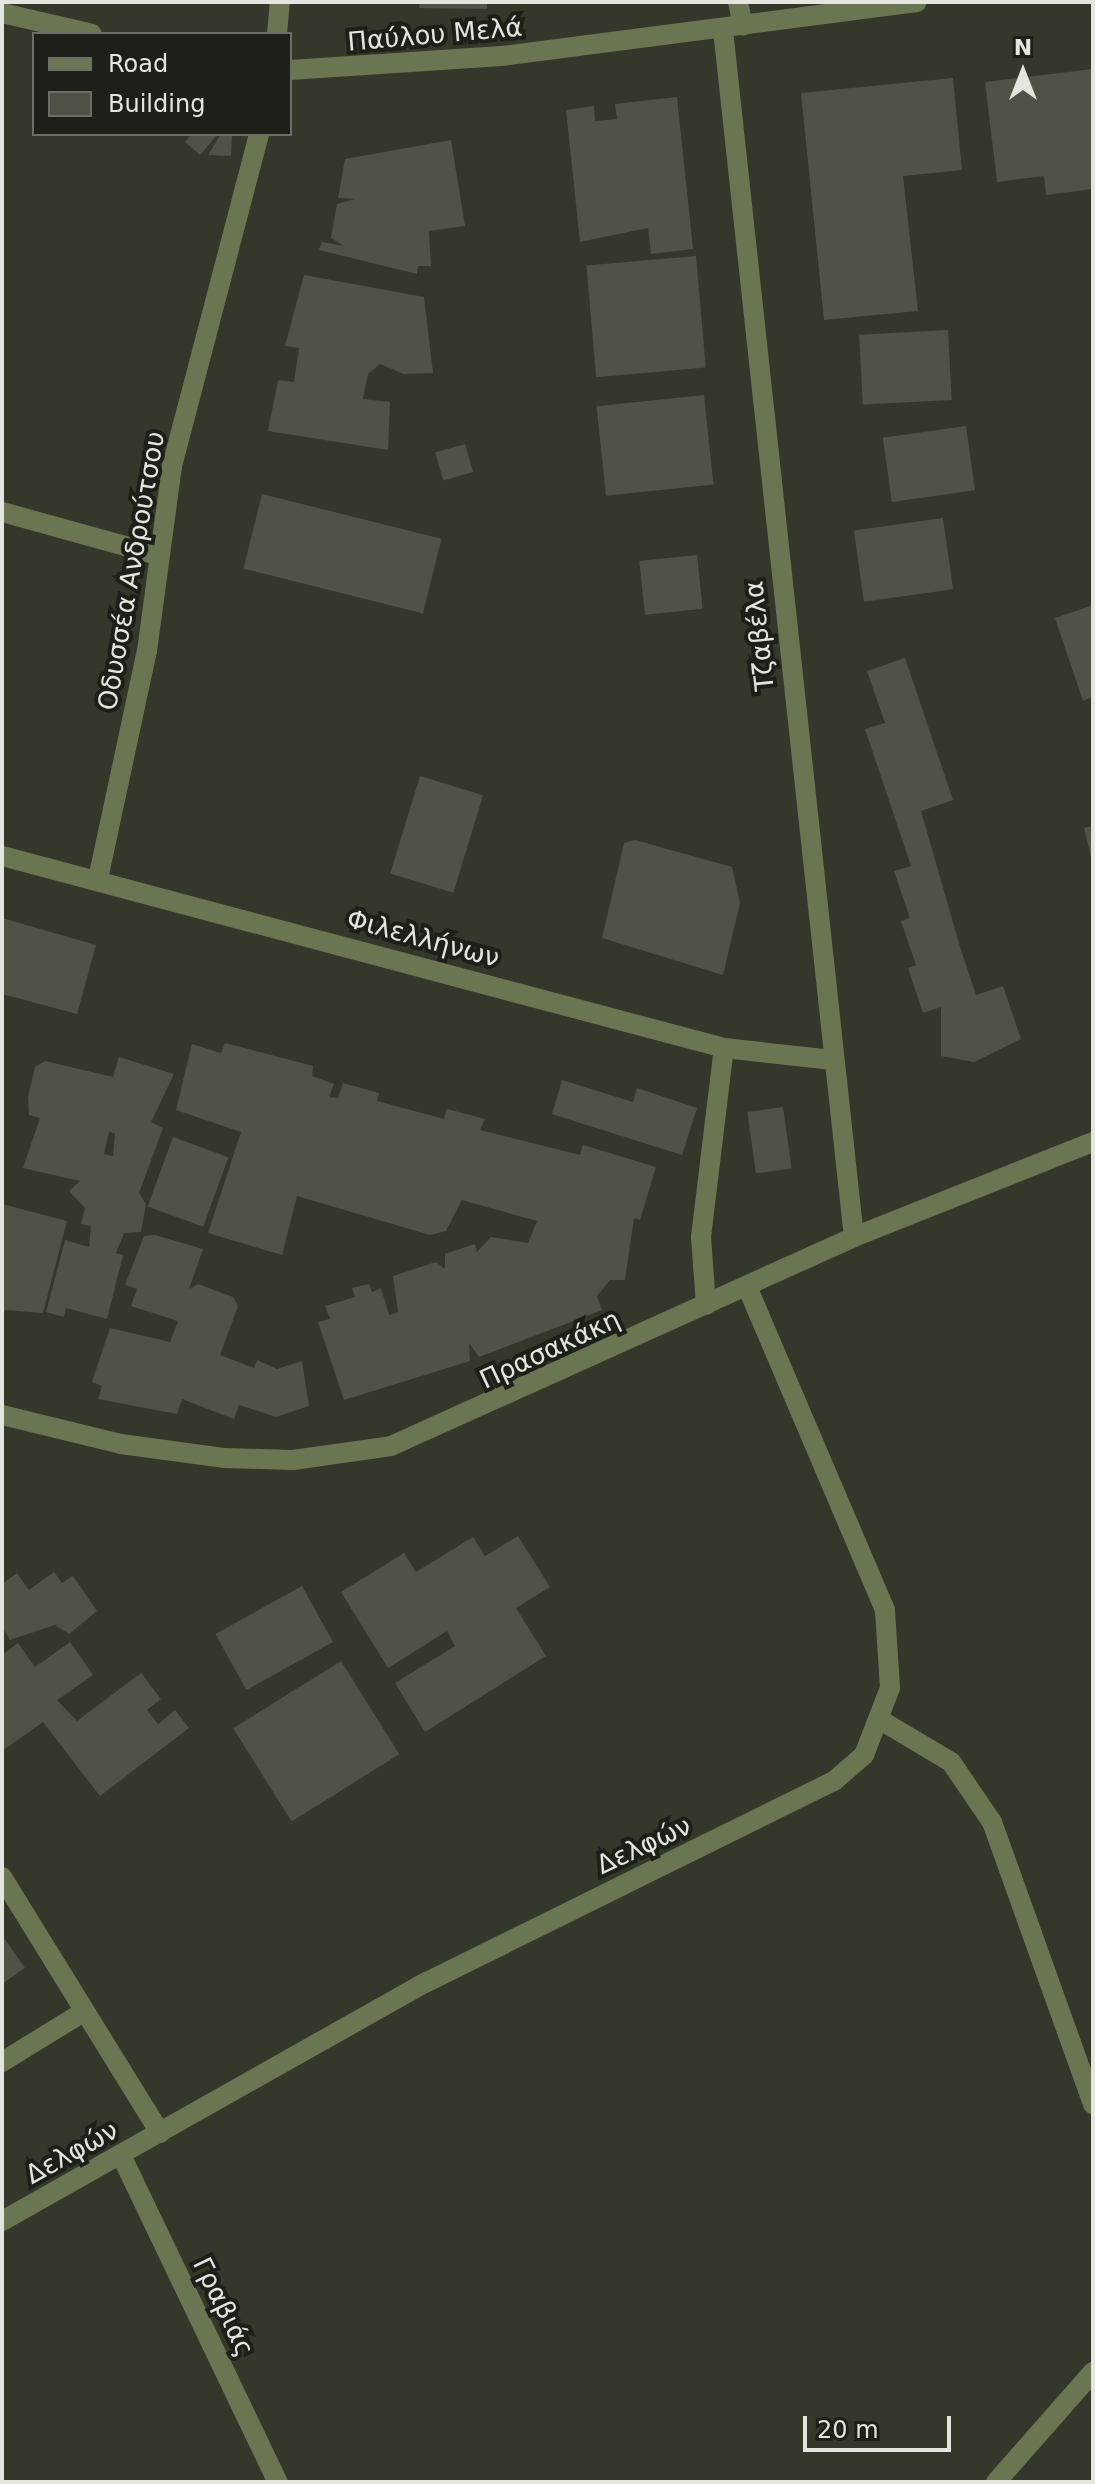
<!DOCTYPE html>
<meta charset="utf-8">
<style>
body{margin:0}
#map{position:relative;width:1095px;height:2484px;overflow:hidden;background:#34382b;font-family:"DejaVu Sans",sans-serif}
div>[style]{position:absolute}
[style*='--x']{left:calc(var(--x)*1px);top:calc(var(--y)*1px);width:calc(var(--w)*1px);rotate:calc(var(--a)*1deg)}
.building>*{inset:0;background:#4e5345;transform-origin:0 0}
.minor>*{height:20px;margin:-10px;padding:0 10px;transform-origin:10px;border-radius:10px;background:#6a7651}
span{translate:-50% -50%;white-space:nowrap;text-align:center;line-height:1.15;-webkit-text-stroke:8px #1d1f19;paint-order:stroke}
.street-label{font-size:26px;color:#e3e6de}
.frame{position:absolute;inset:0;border:4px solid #e3e6de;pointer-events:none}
.legend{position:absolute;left:32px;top:32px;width:260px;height:104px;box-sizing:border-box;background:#1d1f19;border:2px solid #6c6f68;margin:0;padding:10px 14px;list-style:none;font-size:24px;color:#e3e6de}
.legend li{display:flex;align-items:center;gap:16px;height:40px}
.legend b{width:40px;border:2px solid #6c6f68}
.north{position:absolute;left:983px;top:32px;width:80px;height:80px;-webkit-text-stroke:6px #1d1f19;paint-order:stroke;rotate:0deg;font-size:22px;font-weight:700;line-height:32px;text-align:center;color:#e3e6de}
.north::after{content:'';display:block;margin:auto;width:28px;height:36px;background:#e3e6de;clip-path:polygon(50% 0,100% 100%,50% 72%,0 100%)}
.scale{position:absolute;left:803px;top:2416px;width:148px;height:36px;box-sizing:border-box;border:4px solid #e3e6de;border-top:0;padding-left:10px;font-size:24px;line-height:28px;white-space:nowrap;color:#e3e6de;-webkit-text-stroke:6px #1d1f19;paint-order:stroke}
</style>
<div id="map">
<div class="building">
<i style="clip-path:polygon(420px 2px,487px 2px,487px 9px,419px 8px)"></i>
<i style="clip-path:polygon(1093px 69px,1093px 189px,1046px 195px,1044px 176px,997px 182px,985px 82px)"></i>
<i style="clip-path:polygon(953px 78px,962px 170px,903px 176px,918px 311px,824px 320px,801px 93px)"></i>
<i style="clip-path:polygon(677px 97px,693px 249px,651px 254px,648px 228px,580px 242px,566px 110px,594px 106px,595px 121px,617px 119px,615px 104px)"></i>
<i style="clip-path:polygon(192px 134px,218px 134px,200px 155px,185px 142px)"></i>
<i style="clip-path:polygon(221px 134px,232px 134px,231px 156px,208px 155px)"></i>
<i style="clip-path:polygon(451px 140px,465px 226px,429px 231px,431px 266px,418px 266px,417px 274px,319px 250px,322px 242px,344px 246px,331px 238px,337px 204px,355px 199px,338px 198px,345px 159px)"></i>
<i style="left:696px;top:256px;width:112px;height:110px;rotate:85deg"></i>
<i style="clip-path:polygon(304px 275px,424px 297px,433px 373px,404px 374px,380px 364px,368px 374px,363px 399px,390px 402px,388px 450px,268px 431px,278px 380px,294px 382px,299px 348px,285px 346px)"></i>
<i style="left:948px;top:330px;width:70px;height:89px;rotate:87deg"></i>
<i style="left:704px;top:395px;width:90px;height:108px;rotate:84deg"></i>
<i style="left:966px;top:426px;width:65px;height:84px;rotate:82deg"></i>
<i style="left:465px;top:444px;width:29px;height:31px;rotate:74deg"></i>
<i style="left:262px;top:494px;width:185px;height:77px;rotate:14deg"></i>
<i style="left:943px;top:518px;width:72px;height:90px;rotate:82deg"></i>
<i style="left:697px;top:555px;width:54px;height:58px;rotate:84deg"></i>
<i style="clip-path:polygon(1093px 605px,1093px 697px,1083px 701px,1055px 618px)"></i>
<i style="clip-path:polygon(905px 658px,953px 800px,921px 811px,961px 950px,976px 995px,1003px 986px,1021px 1039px,974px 1062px,941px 1056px,941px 1007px,923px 1013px,908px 968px,916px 965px,901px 921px,910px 918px,894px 871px,911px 866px,865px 729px,885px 723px,867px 671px)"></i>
<i style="left:420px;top:776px;width:66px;height:102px;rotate:17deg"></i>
<i style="clip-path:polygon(1093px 826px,1093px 862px,1092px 862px,1084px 828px)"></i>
<i style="clip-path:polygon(635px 840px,732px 867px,740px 903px,723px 975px,602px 938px,624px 843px)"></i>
<i style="clip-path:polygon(2px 918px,96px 945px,77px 1014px,2px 994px)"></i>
<i style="clip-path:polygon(225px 1043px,313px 1066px,312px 1076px,334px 1084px,329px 1097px,338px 1098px,343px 1083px,379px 1093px,377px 1101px,444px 1119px,447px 1109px,485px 1119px,480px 1130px,580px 1155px,583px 1145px,656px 1167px,640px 1220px,634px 1218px,625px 1280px,610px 1280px,597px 1296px,602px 1310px,479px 1357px,469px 1343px,470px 1361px,344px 1400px,318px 1322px,330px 1319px,325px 1306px,355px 1297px,352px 1288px,369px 1284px,372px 1292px,381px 1288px,389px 1315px,398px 1312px,393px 1276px,436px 1262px,445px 1269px,445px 1254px,475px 1244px,477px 1252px,491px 1237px,528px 1243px,537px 1221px,462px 1200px,446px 1231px,430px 1235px,297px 1196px,282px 1255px,208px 1233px,241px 1132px,176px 1110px,192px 1044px,221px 1053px)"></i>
<i style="clip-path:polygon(evenodd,119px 1057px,174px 1074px,151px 1122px,163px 1128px,139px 1193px,146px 1204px,141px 1232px,124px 1233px,116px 1253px,123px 1255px,107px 1319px,66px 1308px,64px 1317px,46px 1312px,65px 1240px,89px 1247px,91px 1226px,81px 1224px,85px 1208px,69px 1191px,80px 1181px,23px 1168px,40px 1118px,29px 1115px,28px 1097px,35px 1067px,45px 1061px,113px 1077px,119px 1057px,109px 1131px,115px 1134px,113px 1156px,104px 1154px,109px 1131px)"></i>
<i style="clip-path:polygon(562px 1080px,633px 1102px,637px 1088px,697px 1108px,682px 1155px,552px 1114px)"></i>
<i style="left:783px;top:1107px;width:62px;height:36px;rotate:82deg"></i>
<i style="left:173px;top:1137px;width:59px;height:74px;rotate:20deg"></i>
<i style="clip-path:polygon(2px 1204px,67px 1221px,43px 1313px,5px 1310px,2px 1317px)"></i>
<i style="clip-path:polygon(155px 1235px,203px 1249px,189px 1289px,198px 1284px,233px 1297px,238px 1306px,220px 1355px,254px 1368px,257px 1360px,277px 1369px,302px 1361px,309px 1406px,276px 1417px,239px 1405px,234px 1419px,182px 1399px,177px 1414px,98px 1399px,102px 1386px,92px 1382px,110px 1328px,170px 1342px,178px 1321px,131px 1306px,137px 1289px,125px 1285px,144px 1236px)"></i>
<i style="clip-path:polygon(518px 1536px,550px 1587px,516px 1608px,546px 1656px,425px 1732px,395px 1683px,455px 1646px,447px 1631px,388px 1668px,341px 1592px,404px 1553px,416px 1572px,473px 1537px,485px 1556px)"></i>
<i style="clip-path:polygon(54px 1572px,62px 1583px,73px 1576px,97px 1611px,69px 1634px,55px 1625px,10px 1640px,2px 1627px,2px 1584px,17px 1573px,29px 1590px)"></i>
<i style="left:302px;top:1586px;width:64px;height:99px;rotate:61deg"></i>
<i style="clip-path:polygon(70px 1642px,93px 1675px,57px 1700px,77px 1721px,141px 1673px,161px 1699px,147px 1710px,158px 1724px,175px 1710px,189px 1728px,100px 1796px,43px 1722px,2px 1751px,2px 1655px,18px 1643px,35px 1667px)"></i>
<i style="left:341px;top:1661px;width:110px;height:127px;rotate:58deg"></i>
<i style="clip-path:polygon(2px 1935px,25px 1968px,2px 1984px)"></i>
</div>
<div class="minor">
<i style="--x:738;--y:2;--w:24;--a:78"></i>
<i style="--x:2;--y:13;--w:92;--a:13.1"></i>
<i style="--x:723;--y:30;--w:1214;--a:83.81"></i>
<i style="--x:277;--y:34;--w:32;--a:-85"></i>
<i style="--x:290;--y:70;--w:212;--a:-3.8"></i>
<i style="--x:502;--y:56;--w:418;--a:-7.4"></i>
<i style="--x:2;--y:512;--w:162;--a:15.4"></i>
<i style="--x:2;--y:856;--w:747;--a:14.89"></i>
<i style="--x:724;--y:1048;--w:109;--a:6.3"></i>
<i style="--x:98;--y:879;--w:233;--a:-77.9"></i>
<i style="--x:147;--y:651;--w:187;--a:-82.3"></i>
<i style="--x:172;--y:466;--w:343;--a:-75.3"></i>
<i style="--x:706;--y:1305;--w:68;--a:-94.2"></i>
<i style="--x:701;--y:1237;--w:190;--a:-83.1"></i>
<i style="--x:2;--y:1415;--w:122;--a:13.7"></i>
<i style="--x:121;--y:1444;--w:105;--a:7.7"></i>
<i style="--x:225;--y:1458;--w:68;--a:1.7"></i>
<i style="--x:293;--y:1460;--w:99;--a:-8.1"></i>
<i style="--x:391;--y:1446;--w:508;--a:-24.29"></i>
<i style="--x:854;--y:1237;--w:257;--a:-21.7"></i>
<i style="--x:882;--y:1721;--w:80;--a:30.7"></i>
<i style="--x:951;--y:1762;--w:73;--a:55.7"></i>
<i style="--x:992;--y:1822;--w:300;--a:70.3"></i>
<i style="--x:2;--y:1877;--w:301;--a:58.3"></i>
<i style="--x:2;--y:2062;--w:97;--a:-31.6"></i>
<i style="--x:121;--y:2155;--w:363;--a:64.4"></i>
<i style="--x:2;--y:2221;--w:488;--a:-29.4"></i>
<i style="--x:427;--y:1982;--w:454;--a:-26.3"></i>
<i style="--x:834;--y:1781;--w:40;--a:-41"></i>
<i style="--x:864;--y:1755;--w:72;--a:-68.8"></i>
<i style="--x:890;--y:1688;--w:78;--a:-93.7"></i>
<i style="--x:885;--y:1610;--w:351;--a:-113.1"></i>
<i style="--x:996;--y:2482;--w:147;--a:-48.6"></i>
</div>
<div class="street-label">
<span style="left:435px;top:35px;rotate:-5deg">Παύλου Μελά</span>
<span style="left:132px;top:571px;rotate:-80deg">Οδυσσέα Ανδρούτσου</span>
<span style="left:760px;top:636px;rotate:-96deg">Τζαβέλα</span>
<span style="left:423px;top:939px;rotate:15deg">Φιλελλήνων</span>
<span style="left:550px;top:1350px;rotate:-25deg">Πρασακάκη</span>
<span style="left:644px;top:1846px;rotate:-25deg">Δελφών</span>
<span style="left:72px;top:2153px;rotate:-29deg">Δελφών</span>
<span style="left:223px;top:2307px;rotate:64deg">Γραβιάς</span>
</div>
<div class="frame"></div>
<ul class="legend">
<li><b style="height:10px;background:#6a7651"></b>Road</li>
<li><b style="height:22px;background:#4e5345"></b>Building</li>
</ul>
<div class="north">N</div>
<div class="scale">20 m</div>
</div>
